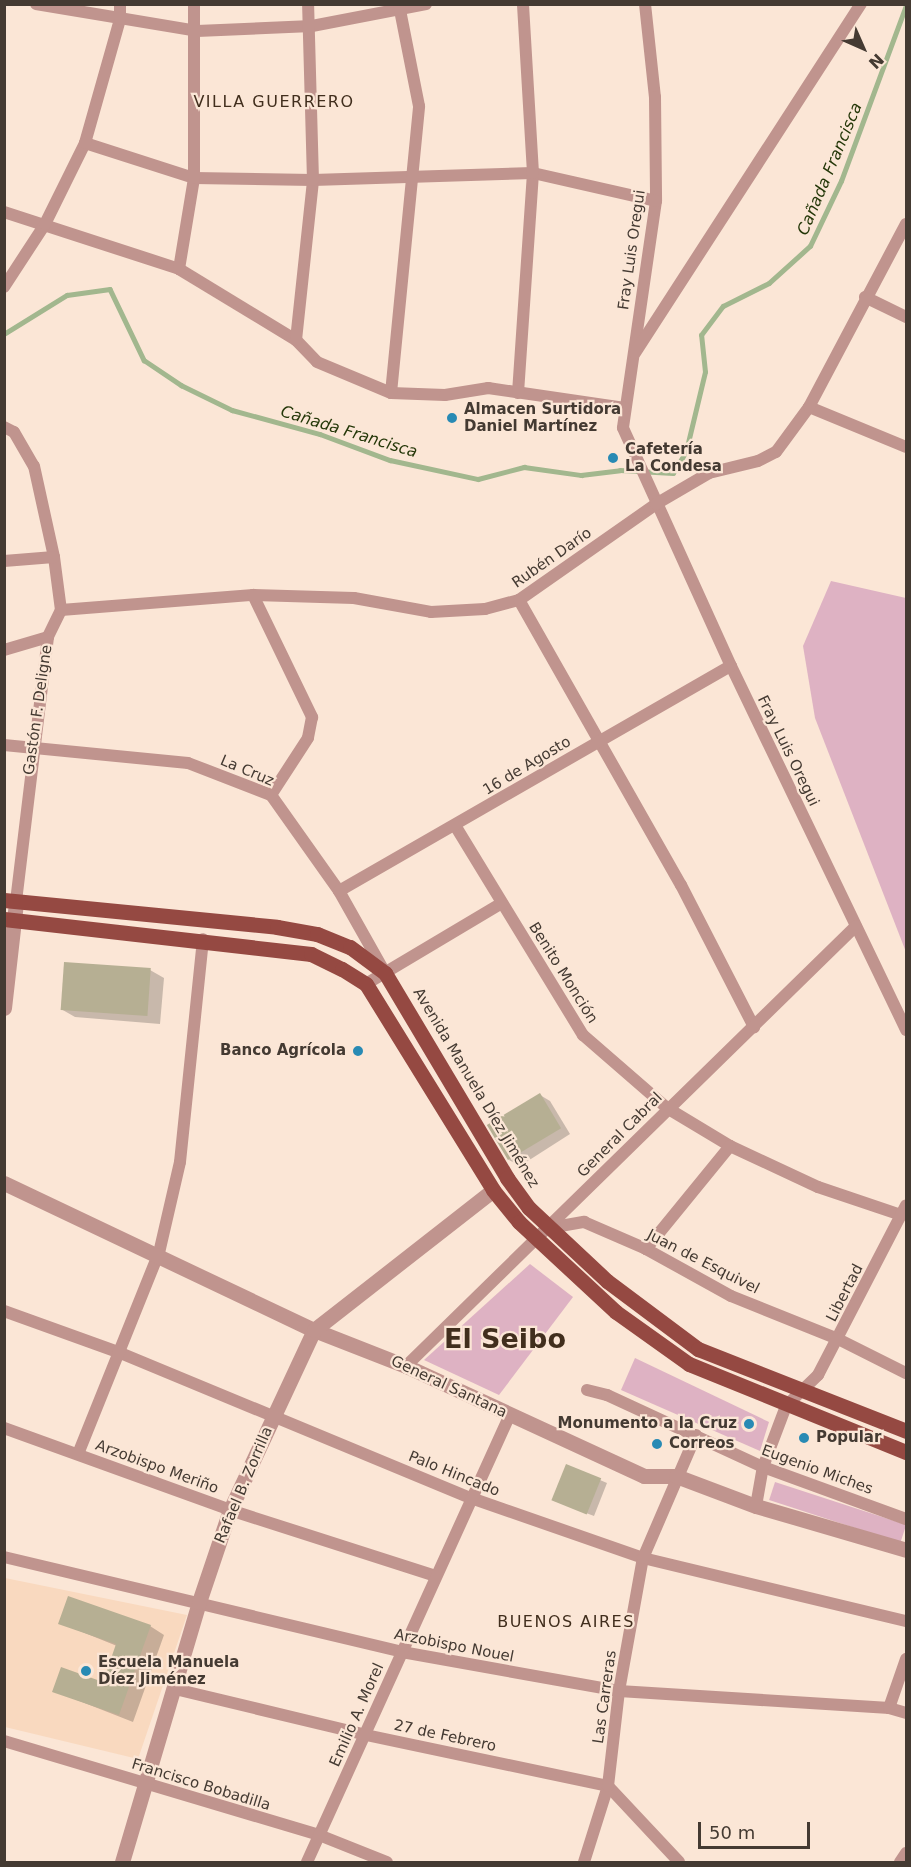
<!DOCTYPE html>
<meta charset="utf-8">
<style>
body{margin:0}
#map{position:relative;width:911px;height:1867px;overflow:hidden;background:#fbe6d6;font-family:"DejaVu Sans",sans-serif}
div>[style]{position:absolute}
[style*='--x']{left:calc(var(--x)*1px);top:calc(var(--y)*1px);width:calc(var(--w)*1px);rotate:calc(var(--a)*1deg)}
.built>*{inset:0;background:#f9d9bf}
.green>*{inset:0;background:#deb2c3;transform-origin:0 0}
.shadow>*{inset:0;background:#0003}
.stream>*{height:4.5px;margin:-2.25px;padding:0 2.25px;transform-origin:2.25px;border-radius:2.25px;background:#a2b78e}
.building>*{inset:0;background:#b6af93;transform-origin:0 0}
.minor>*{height:12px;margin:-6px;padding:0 6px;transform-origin:6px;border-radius:6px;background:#c0948e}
.tertiary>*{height:15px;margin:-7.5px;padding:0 7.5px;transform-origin:7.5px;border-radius:7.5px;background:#c0948e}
.primary>*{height:15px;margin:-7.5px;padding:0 7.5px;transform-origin:7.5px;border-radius:7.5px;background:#954942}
.dots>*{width:16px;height:16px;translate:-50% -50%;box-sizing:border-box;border:3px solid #fbe6d6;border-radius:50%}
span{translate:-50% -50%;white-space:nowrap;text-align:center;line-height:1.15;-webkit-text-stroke:4.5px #fbe6d6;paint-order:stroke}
.street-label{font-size:15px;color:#443a32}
.poi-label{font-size:15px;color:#443a32;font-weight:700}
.left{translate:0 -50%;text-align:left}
.right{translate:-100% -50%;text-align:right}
.neighbourhood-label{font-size:16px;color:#412e1d;letter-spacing:1.5px}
.water-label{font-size:16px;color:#243708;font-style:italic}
.town-label{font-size:27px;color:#412e1d;font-weight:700}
.frame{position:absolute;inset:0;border:6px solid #443a32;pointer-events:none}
.north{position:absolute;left:833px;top:18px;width:60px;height:60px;-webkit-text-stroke:4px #fbe6d6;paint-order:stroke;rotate:135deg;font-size:16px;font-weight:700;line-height:24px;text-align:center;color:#443a32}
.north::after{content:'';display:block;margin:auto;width:21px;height:27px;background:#443a32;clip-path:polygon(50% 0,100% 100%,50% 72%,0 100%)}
.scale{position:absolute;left:698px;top:1822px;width:112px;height:27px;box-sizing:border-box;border:3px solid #443a32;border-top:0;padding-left:8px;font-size:18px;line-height:21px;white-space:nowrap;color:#443a32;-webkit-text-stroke:4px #fbe6d6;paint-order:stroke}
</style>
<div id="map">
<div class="built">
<i style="clip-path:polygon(5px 1578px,187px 1615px,138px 1759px,5px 1727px)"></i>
</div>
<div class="green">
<i style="clip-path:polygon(831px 581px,906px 598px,906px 952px,815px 718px,803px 646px)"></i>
<i style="clip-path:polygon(530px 1264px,573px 1297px,499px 1395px,424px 1360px)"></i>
<i style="clip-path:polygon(635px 1358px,769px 1422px,760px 1451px,621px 1390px)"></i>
<i style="left:775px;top:1482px;width:138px;height:19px;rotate:18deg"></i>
</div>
<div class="shadow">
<i style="clip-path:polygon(150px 970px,164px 978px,160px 1024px,75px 1017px,61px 1009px)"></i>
<i style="clip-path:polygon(540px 1095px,550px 1101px,570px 1134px,520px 1166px,509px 1160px)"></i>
<i style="clip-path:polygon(567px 1466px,607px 1483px,594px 1516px,560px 1503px)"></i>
<i style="clip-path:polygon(60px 1623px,150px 1626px,164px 1635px,133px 1722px,54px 1691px,104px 1684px,117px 1646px)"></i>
</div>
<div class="stream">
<i style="--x:4;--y:334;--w:74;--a:-31.8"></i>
<i style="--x:67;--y:295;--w:43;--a:-7.9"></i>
<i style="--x:110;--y:289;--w:79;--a:64.4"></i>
<i style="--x:144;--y:360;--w:45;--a:34"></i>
<i style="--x:181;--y:385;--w:57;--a:26.1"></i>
<i style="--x:232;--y:410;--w:91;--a:15.3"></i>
<i style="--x:320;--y:434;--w:75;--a:20.4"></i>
<i style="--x:390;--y:460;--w:90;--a:12.2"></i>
<i style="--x:478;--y:479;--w:48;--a:-14.6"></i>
<i style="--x:524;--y:467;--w:58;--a:8"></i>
<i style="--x:581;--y:475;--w:39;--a:-7"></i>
<i style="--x:620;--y:470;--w:53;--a:3.2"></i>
<i style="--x:673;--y:473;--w:26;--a:-59"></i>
<i style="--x:686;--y:451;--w:81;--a:-76.5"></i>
<i style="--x:705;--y:372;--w:37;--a:-96"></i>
<i style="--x:701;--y:335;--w:36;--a:-53"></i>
<i style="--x:723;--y:306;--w:51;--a:-26.6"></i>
<i style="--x:769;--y:283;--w:55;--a:-42.1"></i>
<i style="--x:810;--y:246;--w:72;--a:-64.5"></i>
<i style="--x:841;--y:181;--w:188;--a:-69.7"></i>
</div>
<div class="building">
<i style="left:64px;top:962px;width:87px;height:48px;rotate:4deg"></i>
<i style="left:540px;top:1093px;width:41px;height:62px;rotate:59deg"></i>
<i style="left:566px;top:1464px;width:38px;height:39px;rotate:22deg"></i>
<i style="clip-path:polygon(68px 1596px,151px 1625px,119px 1715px,52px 1692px,61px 1667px,103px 1682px,116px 1644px,58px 1624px)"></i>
</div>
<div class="minor">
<i style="--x:36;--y:4;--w:163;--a:9.5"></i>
<i style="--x:197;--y:31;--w:115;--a:-2.5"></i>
<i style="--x:312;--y:26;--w:116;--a:-10.9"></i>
<i style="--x:645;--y:4;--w:94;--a:83.9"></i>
<i style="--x:655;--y:97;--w:104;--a:89.4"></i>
<i style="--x:656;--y:201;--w:229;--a:98.3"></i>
<i style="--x:623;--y:428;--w:261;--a:65.6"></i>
<i style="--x:731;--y:666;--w:404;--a:64.3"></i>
<i style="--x:85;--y:143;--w:114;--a:17.8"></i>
<i style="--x:194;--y:178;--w:119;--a:1"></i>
<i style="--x:313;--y:180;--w:220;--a:-1.8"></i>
<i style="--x:533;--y:173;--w:126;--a:12.8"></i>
<i style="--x:4;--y:212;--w:184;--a:18"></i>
<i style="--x:179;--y:269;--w:137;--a:31.3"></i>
<i style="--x:296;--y:340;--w:30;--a:46"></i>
<i style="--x:317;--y:362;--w:80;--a:22.7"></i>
<i style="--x:391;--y:393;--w:54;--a:2.1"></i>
<i style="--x:445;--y:395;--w:44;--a:-9.2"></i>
<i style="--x:488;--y:388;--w:138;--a:8.3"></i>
<i style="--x:179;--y:269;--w:92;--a:-80.6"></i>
<i style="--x:194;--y:178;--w:174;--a:-90"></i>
<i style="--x:4;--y:287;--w:75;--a:-56.9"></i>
<i style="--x:45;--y:224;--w:90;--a:-63.7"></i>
<i style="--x:85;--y:143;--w:129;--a:-74.2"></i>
<i style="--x:120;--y:19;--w:15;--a:-90"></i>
<i style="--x:865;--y:297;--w:46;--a:26"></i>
<i style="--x:296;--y:340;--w:161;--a:-83.9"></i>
<i style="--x:313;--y:180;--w:176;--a:-91.6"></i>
<i style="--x:635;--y:353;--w:416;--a:-57.1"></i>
<i style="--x:391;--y:393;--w:288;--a:-84.4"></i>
<i style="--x:419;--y:106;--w:103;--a:-101.2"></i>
<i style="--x:518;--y:393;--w:221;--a:-86.1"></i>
<i style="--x:533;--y:173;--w:169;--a:-93.4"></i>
<i style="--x:809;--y:407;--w:105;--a:22.4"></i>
<i style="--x:4;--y:427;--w:11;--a:27"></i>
<i style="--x:14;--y:432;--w:39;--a:60"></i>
<i style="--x:34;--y:466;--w:93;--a:77.6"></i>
<i style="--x:54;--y:557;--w:53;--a:82.5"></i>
<i style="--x:61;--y:610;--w:30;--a:116"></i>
<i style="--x:48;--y:637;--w:267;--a:96.9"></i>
<i style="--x:4;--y:561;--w:50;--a:-4.6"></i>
<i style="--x:253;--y:595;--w:136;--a:64.2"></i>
<i style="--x:312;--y:717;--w:21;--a:101"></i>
<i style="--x:308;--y:738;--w:68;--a:123"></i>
<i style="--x:519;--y:600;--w:328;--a:60.4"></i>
<i style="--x:681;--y:885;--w:160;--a:62.8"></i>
<i style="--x:61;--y:610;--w:193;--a:-4.5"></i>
<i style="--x:253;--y:595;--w:101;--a:1.7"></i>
<i style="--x:354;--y:598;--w:78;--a:10.3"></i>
<i style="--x:431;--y:612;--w:54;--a:-3.2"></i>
<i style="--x:485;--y:609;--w:35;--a:-15"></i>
<i style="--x:519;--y:600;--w:167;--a:-35"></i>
<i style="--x:656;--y:504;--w:61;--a:-30.3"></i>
<i style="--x:709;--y:473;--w:50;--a:-13.8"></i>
<i style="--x:758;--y:461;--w:20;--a:-27"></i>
<i style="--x:776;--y:452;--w:56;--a:-53.7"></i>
<i style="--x:809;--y:407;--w:207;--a:-62.1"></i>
<i style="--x:4;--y:650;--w:46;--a:-16.5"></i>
<i style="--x:4;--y:745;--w:185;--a:5.6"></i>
<i style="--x:188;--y:763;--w:89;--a:21.1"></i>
<i style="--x:271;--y:795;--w:118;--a:54.7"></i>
<i style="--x:339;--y:891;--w:90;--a:60.6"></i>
<i style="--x:456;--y:827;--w:244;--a:58.6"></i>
<i style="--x:583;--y:1035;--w:111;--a:41"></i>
<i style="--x:667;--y:1108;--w:74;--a:31.1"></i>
<i style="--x:730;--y:1146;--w:97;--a:25"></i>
<i style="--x:818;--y:1187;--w:88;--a:18.6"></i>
<i style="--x:339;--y:891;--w:452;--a:-29.9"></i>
<i style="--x:366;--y:984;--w:158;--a:-30.8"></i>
<i style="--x:549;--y:1228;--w:36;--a:-10"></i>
<i style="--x:584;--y:1222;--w:68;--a:23.5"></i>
<i style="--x:646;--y:1249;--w:97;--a:28.9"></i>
<i style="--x:731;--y:1296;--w:115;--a:21.9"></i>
<i style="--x:838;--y:1339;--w:76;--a:26.6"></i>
<i style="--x:646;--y:1249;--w:133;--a:-50.8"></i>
<i style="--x:4;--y:1311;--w:121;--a:19.8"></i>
<i style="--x:118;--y:1352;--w:382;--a:22.5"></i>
<i style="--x:471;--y:1498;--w:182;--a:19.2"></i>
<i style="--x:643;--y:1558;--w:270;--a:13.5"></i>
<i style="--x:406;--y:1366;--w:629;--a:-44.36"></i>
<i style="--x:587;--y:1390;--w:21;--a:14"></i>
<i style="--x:607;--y:1395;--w:172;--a:24.8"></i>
<i style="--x:763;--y:1467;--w:152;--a:20"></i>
<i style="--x:4;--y:1428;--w:240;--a:19.9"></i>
<i style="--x:230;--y:1510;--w:216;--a:17.8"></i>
<i style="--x:78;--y:1454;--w:217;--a:-68.1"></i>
<i style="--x:159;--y:1253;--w:93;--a:-77"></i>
<i style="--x:180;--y:1162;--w:224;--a:-84.1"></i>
<i style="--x:756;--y:1506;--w:40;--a:-80"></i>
<i style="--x:763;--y:1467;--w:65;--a:-69.3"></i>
<i style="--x:786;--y:1406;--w:45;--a:-44.1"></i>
<i style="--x:818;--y:1375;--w:191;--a:-62.6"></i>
<i style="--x:4;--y:1557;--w:409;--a:13.4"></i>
<i style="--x:402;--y:1652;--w:220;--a:10.2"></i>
<i style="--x:619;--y:1691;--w:271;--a:3.6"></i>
<i style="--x:889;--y:1708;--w:18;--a:16"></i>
<i style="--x:175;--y:1689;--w:196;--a:13.5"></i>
<i style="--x:366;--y:1735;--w:247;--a:11.9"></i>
<i style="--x:608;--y:1786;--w:104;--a:46.9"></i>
<i style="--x:889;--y:1708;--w:52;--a:-70.9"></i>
<i style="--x:4;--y:1741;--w:329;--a:16.6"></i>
<i style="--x:319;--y:1835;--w:73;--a:21.7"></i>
<i style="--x:307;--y:1862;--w:491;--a:-65.6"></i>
<i style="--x:584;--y:1862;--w:80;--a:-72.5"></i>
<i style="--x:608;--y:1786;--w:96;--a:-83.4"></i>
<i style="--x:619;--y:1691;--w:135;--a:-79.8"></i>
<i style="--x:643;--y:1558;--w:134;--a:-66.7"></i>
<i style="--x:900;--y:1862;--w:11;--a:-56"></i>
</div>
<div class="tertiary">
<i style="--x:4;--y:1008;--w:107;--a:-83.5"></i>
<i style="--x:4;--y:1183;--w:343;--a:25.4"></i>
<i style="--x:314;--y:1330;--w:99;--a:21.4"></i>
<i style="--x:406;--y:1366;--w:262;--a:24.8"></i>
<i style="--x:644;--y:1476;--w:32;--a:0"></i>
<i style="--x:676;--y:1476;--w:85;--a:20.6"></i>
<i style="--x:756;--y:1506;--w:156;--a:16.3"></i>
<i style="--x:122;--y:1862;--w:271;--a:-73.5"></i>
<i style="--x:199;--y:1602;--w:97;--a:-71.4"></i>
<i style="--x:230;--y:1510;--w:199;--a:-65"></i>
<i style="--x:314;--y:1330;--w:227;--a:-38"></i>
</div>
<div class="primary">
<i style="--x:4;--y:900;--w:274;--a:5.6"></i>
<i style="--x:277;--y:927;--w:41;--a:9.9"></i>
<i style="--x:317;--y:934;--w:35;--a:22"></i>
<i style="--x:350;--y:947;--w:44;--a:36.6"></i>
<i style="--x:385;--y:973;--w:239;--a:59.2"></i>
<i style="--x:507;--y:1178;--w:37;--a:54"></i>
<i style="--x:529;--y:1208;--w:107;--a:43.1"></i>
<i style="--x:607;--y:1281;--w:114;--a:36.8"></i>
<i style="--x:698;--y:1349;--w:224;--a:21.5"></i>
<i style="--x:4;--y:919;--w:309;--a:6.5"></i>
<i style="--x:311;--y:954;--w:34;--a:26"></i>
<i style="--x:342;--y:969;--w:28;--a:32"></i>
<i style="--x:366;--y:984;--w:242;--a:58.3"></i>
<i style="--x:493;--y:1190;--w:41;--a:50.9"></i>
<i style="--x:519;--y:1222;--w:132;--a:42.9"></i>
<i style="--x:616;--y:1312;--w:90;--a:35.5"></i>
<i style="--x:689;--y:1364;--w:234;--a:22.1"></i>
</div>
<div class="dots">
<i style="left:452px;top:418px;background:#288ab4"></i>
<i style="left:613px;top:458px;background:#288ab4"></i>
<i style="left:358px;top:1051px;background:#288ab4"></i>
<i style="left:749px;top:1424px;background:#288ab4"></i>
<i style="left:804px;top:1438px;background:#288ab4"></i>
<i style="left:657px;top:1444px;background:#288ab4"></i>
<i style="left:86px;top:1671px;background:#288ab4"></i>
</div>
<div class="street-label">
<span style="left:632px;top:250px;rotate:-82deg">Fray Luis Oregui</span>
<span style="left:552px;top:558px;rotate:-35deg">Rubén Darío</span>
<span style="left:38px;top:710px;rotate:-82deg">Gastón F. Deligne</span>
<span style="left:788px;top:751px;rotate:64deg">Fray Luis Oregui</span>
<span style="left:527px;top:766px;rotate:-31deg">16 de Agosto</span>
<span style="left:247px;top:771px;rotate:23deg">La Cruz</span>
<span style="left:563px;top:973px;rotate:58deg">Benito Monción</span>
<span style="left:476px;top:1088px;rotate:59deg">Avenida Manuela Díez Jiménez</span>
<span style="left:620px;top:1135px;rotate:-45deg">General Cabral</span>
<span style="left:703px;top:1262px;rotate:27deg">Juan de Esquivel</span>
<span style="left:845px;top:1293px;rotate:-63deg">Libertad</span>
<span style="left:449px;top:1387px;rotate:25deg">General Santana</span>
<span style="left:157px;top:1467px;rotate:20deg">Arzobispo Meriño</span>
<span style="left:817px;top:1470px;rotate:20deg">Eugenio Miches</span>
<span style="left:454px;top:1474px;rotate:22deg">Palo Hincado</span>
<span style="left:244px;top:1485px;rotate:-67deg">Rafael B. Zorrilla</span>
<span style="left:454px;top:1646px;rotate:11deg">Arzobispo Nouel</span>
<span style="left:605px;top:1697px;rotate:-82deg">Las Carreras</span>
<span style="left:357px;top:1715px;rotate:-66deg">Emilio A. Morel</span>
<span style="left:445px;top:1736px;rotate:12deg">27 de Febrero</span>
<span style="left:201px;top:1785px;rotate:17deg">Francisco Bobadilla</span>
</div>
<div class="poi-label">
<span class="left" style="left:464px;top:418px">Almacen Surtidora<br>Daniel Martínez</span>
<span class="left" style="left:625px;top:458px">Cafetería<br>La Condesa</span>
<span class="right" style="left:346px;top:1051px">Banco Agrícola</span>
<span class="right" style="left:737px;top:1424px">Monumento a la Cruz</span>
<span class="left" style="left:816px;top:1438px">Popular</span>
<span class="left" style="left:669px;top:1444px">Correos</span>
<span class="left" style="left:98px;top:1671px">Escuela Manuela<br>Díez Jiménez</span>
</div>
<div class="neighbourhood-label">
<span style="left:274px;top:102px">VILLA GUERRERO</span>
<span style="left:566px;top:1622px">BUENOS AIRES</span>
</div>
<div class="water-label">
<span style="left:830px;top:169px;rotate:-67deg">Cañada Francisca</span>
<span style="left:349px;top:432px;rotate:17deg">Cañada Francisca</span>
</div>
<div class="town-label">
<span style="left:505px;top:1339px">El Seibo</span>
</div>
<div class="frame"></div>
<div class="north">N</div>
<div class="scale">50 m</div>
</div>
